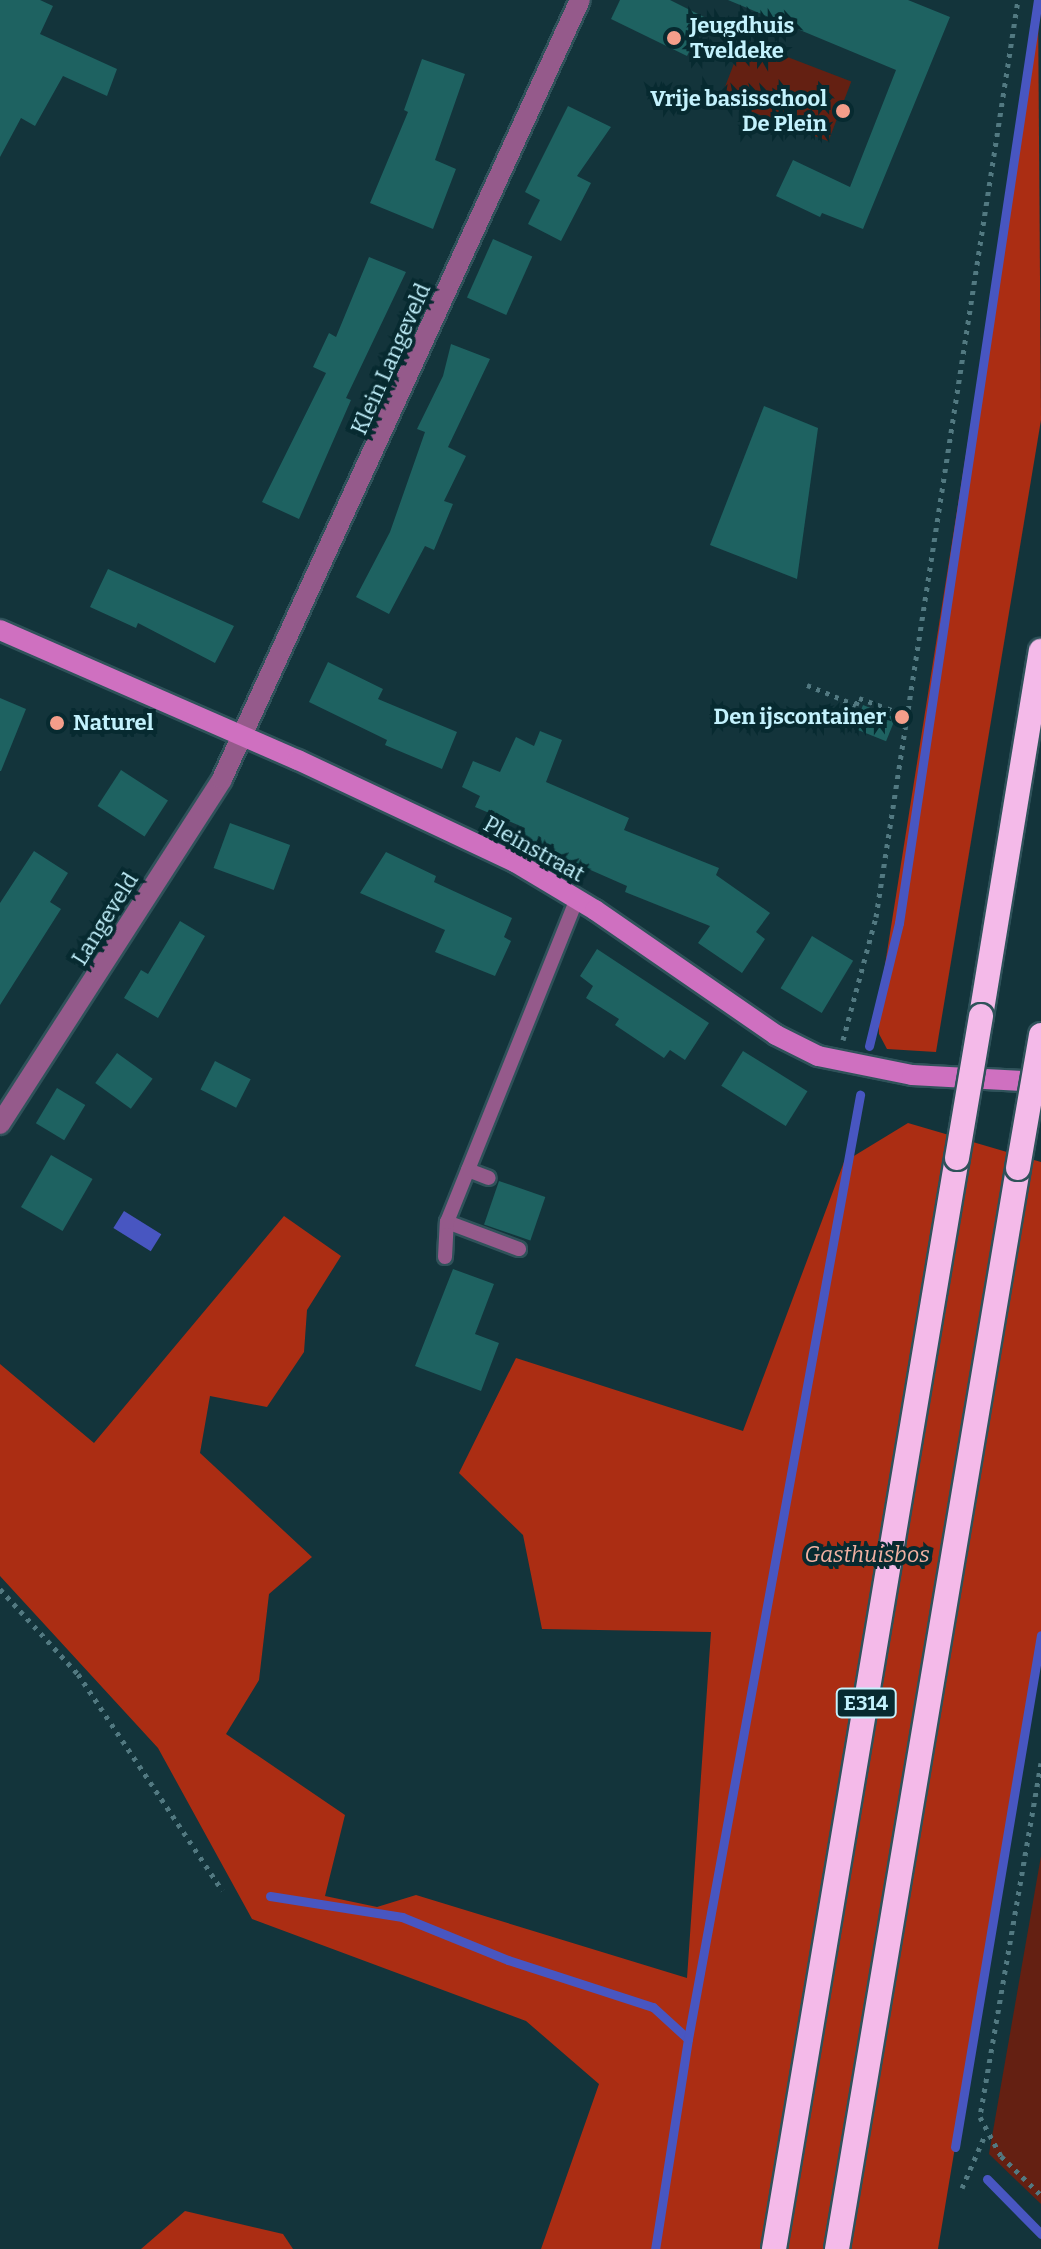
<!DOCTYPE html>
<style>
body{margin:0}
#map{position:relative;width:1041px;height:2249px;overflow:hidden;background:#13343b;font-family:Bitter,serif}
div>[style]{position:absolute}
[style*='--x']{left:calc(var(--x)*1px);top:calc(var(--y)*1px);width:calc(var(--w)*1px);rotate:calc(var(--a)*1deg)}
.green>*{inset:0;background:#642012;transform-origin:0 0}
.forest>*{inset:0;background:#ab2d13}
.water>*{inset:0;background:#4856c1;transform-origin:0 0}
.stream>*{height:9px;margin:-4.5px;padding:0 4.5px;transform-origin:4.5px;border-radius:4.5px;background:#4856c1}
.building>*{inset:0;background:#1e6261;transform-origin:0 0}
.path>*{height:5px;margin-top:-2.5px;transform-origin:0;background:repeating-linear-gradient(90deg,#527981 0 4px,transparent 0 10px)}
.roads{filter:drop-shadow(2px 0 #2f525a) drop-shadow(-2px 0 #2f525a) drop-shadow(0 2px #2f525a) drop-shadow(0 -2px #2f525a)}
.lane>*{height:14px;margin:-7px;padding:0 7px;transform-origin:7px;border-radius:7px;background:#955a8b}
.street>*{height:20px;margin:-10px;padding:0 10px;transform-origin:10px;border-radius:10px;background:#955a8b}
.secondary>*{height:20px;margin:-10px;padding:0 10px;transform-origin:10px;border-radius:10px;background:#cf70c0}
.highway>*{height:24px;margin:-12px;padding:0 12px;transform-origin:12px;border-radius:12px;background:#f4bae9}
.bridges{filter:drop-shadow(2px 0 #2f525a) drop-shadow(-2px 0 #2f525a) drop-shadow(0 2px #2f525a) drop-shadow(0 -2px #2f525a)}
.highway-bridge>*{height:24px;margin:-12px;padding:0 12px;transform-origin:12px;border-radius:12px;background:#f4bae9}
.dots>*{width:22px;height:22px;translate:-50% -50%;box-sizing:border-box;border:4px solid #072a30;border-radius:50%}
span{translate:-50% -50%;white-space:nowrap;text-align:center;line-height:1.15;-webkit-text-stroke:8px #072a30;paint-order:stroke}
.shield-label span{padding:2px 6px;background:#072a30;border:2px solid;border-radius:6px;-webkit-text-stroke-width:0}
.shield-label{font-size:20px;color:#c3f2fd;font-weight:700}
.poi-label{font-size:22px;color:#c3f2fd;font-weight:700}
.left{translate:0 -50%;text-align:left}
.right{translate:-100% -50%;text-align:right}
.street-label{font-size:22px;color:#c3f2fd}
.park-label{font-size:22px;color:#f1b1a2;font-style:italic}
</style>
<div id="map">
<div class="green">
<i style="left:743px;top:40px;width:116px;height:64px;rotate:21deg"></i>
<i style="clip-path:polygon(1041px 1856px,1041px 2204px,989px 2154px)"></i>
</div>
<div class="forest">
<i style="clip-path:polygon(1038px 0,1041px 420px,936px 1052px,887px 1049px,879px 1034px,878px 1009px)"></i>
<i style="clip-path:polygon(908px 1123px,1041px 1162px,1041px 1632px,938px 2249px,541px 2249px,599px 2084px,526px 2021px,252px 1919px,158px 1748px,0 1576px,0 1364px,94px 1443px,284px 1216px,341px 1256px,307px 1310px,304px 1352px,267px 1407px,210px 1396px,200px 1453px,312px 1557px,269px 1594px,259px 1680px,226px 1734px,345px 1815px,325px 1896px,377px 1907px,416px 1895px,687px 1978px,711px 1632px,542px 1629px,523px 1535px,459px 1473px,516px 1358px,743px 1431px,844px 1162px)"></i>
<i style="clip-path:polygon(185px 2211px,283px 2234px,293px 2249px,141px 2249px)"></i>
</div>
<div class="water">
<i style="left:124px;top:1211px;width:44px;height:20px;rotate:32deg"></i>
</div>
<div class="stream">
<i style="--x:869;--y:1046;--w:127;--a:-76.3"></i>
<i style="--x:899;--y:923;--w:933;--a:-81.44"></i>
<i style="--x:270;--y:1896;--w:134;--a:9"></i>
<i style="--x:402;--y:1917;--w:114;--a:22.1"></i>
<i style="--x:508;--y:1960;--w:152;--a:18"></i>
<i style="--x:653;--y:2007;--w:47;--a:42.4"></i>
<i style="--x:688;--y:2039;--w:213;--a:98.9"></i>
<i style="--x:688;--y:2039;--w:960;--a:-79.67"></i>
<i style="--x:955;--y:2147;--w:519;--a:-80.47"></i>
<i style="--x:987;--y:2179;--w:77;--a:45.5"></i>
</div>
<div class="building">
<i style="clip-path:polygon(0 0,40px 0,53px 6px,40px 34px,117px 69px,107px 96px,63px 76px,35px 126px,21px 118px,0 157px)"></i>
<i style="clip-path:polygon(620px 0,670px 0,706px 18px,687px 56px,611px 19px)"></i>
<i style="clip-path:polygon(728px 0,908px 0,950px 17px,863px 229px,822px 213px,820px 217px,776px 196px,793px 160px,850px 187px,896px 70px)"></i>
<i style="clip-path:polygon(422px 59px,465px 74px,435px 160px,456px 169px,433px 229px,370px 203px,408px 112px,404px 110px)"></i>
<i style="clip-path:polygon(568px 106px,611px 127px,577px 176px,591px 183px,561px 241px,528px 224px,540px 200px,525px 192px)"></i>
<i style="left:493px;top:239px;width:43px;height:64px;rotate:24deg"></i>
<i style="clip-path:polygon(369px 257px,406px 272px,346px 398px,351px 400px,299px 519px,262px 502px,326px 373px,313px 367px,329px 333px,336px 337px)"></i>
<i style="clip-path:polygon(451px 344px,490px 359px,448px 447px,466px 456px,444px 501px,453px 504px,434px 550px,425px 546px,389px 614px,356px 597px,390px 532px,425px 432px,417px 429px,443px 376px)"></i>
<i style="clip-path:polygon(764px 406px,818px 428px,797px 579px,710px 545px)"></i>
<i style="clip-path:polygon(108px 569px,234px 626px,215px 663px,138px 623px,136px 628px,90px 607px)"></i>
<i style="clip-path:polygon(328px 662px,383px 689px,378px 699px,457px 732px,442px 769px,385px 745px,387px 740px,309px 702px)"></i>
<i style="clip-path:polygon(0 698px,26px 709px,1px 771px,0 771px)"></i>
<i style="left:863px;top:705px;width:35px;height:25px;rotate:22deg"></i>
<i style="clip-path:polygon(540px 731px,562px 740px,546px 782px,629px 818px,624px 830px,719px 868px,716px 875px,770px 913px,756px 932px,765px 939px,742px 973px,698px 943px,710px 926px,625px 892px,627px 886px,520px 839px,525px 828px,475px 807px,480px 796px,462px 787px,473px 761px,500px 772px,516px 737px,534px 746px)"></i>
<i style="left:121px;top:770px;width:56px;height:43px;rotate:33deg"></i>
<i style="left:230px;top:823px;width:64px;height:48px;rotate:20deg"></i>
<i style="clip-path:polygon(34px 851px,68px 873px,50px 902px,61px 909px,0 1005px,0 903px)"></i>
<i style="clip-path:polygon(386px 852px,436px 876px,434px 882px,512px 918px,504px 937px,511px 941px,495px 976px,435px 952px,445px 930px,360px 893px)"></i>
<i style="clip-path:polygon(180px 921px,205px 936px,158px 1018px,124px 998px,141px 970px,148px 974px)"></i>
<i style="left:812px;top:936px;width:48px;height:61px;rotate:31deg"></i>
<i style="clip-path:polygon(597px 949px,709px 1023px,685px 1060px,670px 1050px,664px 1058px,615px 1025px,619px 1019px,586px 998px,593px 986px,580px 976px)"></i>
<i style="left:743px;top:1051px;width:76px;height:41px;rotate:32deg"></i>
<i style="left:117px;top:1053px;width:44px;height:37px;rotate:36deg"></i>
<i style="left:215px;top:1061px;width:40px;height:32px;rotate:27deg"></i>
<i style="left:57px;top:1088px;width:33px;height:41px;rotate:31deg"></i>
<i style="left:51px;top:1155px;width:48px;height:60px;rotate:30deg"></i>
<i style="left:499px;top:1181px;width:49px;height:46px;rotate:19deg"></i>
<i style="clip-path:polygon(453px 1269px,494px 1284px,475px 1334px,499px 1343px,481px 1391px,415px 1366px)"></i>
</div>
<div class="path">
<i style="--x:807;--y:685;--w:53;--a:22.2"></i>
<i style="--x:856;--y:705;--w:8;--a:-67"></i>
<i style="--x:859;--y:698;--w:52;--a:20.2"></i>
<i style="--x:843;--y:1040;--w:127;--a:-75"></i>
<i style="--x:876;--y:917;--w:928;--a:-81.2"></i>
<i style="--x:0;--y:1589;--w:115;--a:47.5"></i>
<i style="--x:78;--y:1674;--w:260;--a:56.3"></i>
<i style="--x:1041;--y:1763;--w:359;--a:99.8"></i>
<i style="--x:980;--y:2117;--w:44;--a:61.7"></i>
<i style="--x:1001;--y:2156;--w:56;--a:44.3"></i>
<i style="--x:962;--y:2188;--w:58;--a:-66.5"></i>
</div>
<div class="roads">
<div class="lane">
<i style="--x:468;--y:1170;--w:22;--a:21"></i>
<i style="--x:447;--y:1222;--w:77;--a:20.6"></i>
<i style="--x:445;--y:1257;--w:35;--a:-87"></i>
<i style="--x:447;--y:1222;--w:348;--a:-68.1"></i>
</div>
<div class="street">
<i style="--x:0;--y:1124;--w:410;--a:-57.2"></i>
<i style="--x:222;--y:779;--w:857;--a:-65.32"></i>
</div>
<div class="secondary">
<i style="--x:0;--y:630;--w:325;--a:23.6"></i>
<i style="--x:298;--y:760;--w:240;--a:25.2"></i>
<i style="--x:515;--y:862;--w:93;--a:31"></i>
<i style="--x:595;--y:910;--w:220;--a:34.6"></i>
<i style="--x:776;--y:1035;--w:47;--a:26.6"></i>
<i style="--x:818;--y:1056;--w:96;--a:11.4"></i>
<i style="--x:912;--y:1075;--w:129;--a:3.1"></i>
</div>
<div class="highway">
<i style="--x:981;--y:1016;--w:370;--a:-80.7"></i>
<i style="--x:774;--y:2249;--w:1106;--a:-80.48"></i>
<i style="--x:837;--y:2249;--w:1096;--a:-80.49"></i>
</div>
</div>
<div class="bridges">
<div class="highway-bridge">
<i style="--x:957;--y:1158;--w:144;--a:-80.4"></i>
<i style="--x:1018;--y:1168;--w:135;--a:-80.2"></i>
</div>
</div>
<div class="dots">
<i style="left:674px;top:38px;background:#f49e8a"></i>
<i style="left:843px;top:111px;background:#f49e8a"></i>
<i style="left:902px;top:717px;background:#f49e8a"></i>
<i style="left:57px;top:723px;background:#f49e8a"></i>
</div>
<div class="shield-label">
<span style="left:866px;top:1703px">E314</span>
</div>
<div class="poi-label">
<span class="left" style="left:690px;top:38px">Jeugdhuis<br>Tveldeke</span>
<span class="right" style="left:827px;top:111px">Vrije basisschool<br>De Plein</span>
<span class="right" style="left:886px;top:717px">Den ijscontainer</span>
<span class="left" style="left:73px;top:723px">Naturel</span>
</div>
<div class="street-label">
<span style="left:391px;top:359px;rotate:-66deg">Klein Langeveld</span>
<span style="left:534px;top:849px;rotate:29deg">Pleinstraat</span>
<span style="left:105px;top:919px;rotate:-58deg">Langeveld</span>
</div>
<div class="park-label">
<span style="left:867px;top:1555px">Gasthuisbos</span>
</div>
</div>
